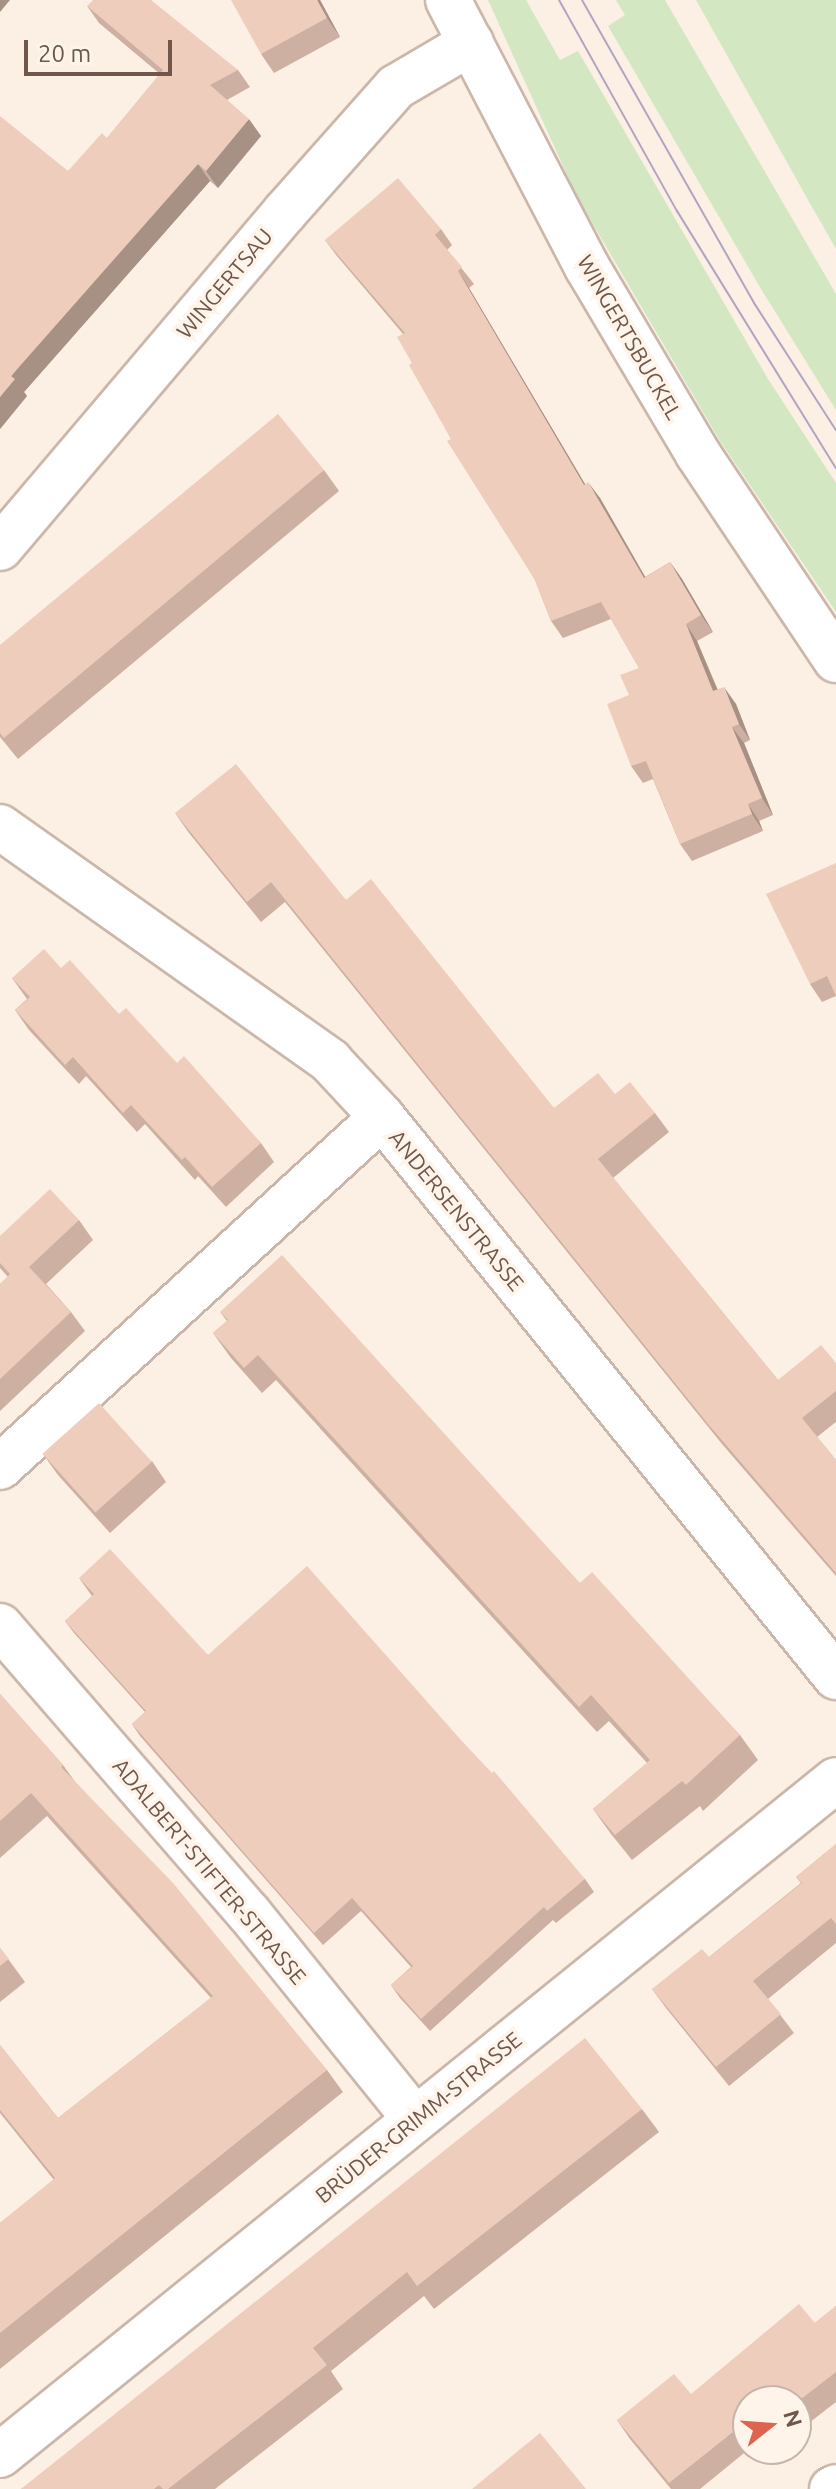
<!DOCTYPE html>
<meta charset="utf-8">
<style>
body{margin:0}
#map{position:relative;width:836px;height:2489px;overflow:hidden;background:#fbf0e3;font-family:Ubuntu,sans-serif}
div>[style]{position:absolute}
[style*='--x']{left:calc(var(--x)*1px);top:calc(var(--y)*1px);width:calc(var(--w)*1px);rotate:calc(var(--a)*1deg)}
.green>*{inset:0;background:#d4e7c3}
.roads{filter:drop-shadow(2px 0 #cbb7aa) drop-shadow(-2px 0 #cbb7aa) drop-shadow(0 2px #cbb7aa) drop-shadow(0 -2px #cbb7aa)}
.minor>*{height:44px;margin:-22px;padding:0 22px;transform-origin:22px;border-radius:22px;background:#fff}
.tram>*{height:2px;margin:-1px;padding:0 1px;transform-origin:1px;border-radius:1px;background:#b2a3c3}
.wall>*{inset:0;background:#cdb0a2}
.shaded-wall>*{inset:0;background:#a79084}
.building>*{inset:0;background:#eecdbc;transform-origin:0 0}
span{translate:-50% -50%;white-space:nowrap;text-align:center;line-height:1.15;-webkit-text-stroke:7px #fef4e9;paint-order:stroke}
.street-label{font-size:22px;color:#71564b}
.north{position:absolute;left:732px;top:2385px;width:80px;height:80px;box-sizing:border-box;background:#fef4e9;border:2px solid #c6b5aa;border-radius:50%;rotate:73deg;font-size:22px;font-weight:700;line-height:32px;text-align:center;color:#71564b}
.north::after{content:'';display:block;margin:auto;width:28px;height:36px;background:#dd654f;clip-path:polygon(50% 0,100% 100%,50% 72%,0 100%)}
.scale{position:absolute;left:24px;top:40px;width:148px;height:36px;box-sizing:border-box;border:4px solid #71564b;border-top:0;padding-left:10px;font-size:24px;line-height:28px;white-space:nowrap;color:#71564b;-webkit-text-stroke:6px #fef4e9;paint-order:stroke}
</style>
<div id="map">
<div class="green">
<i style="clip-path:polygon(488px 0,526px 0,560px 60px,578px 51px,768px 379px,836px 483px,836px 612px,720px 441px,577px 197px)"></i>
<i style="clip-path:polygon(616px 0,665px 0,836px 294px,836px 410px,761px 289px,608px 26px,625px 15px)"></i>
<i style="clip-path:polygon(696px 0,836px 0,836px 249px,812px 207px)"></i>
</div>
<div class="roads">
<div class="minor">
<i style="--x:448;--y:0;--w:301;--a:62.5"></i>
<i style="--x:587;--y:267;--w:217;--a:59.3"></i>
<i style="--x:698;--y:454;--w:248;--a:56.2"></i>
<i style="--x:0;--y:548;--w:441;--a:-49.7"></i>
<i style="--x:285;--y:212;--w:167;--a:-48.4"></i>
<i style="--x:396;--y:87;--w:87;--a:-30.4"></i>
<i style="--x:0;--y:827;--w:405;--a:35.3"></i>
<i style="--x:330;--y:1061;--w:76;--a:47.1"></i>
<i style="--x:382;--y:1117;--w:721;--a:50.97"></i>
<i style="--x:0;--y:1467;--w:518;--a:-42.5"></i>
<i style="--x:0;--y:1626;--w:379;--a:49.1"></i>
<i style="--x:248;--y:1912;--w:266;--a:51.1"></i>
<i style="--x:0;--y:2455;--w:1074;--a:-38.92"></i>
<i style="--x:832;--y:2489;--w:4;--a:-27"></i>
</div>
</div>
<div class="tram">
<i style="--x:559;--y:0;--w:242;--a:60.8"></i>
<i style="--x:677;--y:211;--w:302;--a:58.3"></i>
<i style="--x:582;--y:0;--w:348;--a:60.4"></i>
<i style="--x:754;--y:303;--w:151;--a:57.2"></i>
</div>
<div class="wall">
<i style="clip-path:polygon(320px 0,340px 37px,274px 73px,261px 54px)"></i>
<i style="clip-path:polygon(87px 6px,238px 70px,250px 87px,227px 100px,261px 136px,218px 188px,210px 181px,24px 392px,27px 396px,0 429px,68px 171px,107px 138px,160px 74px,99px 23px)"></i>
<i style="clip-path:polygon(441px 229px,452px 245px,447px 250px,474px 284px,469px 288px,585px 484px,600px 498px,645px 577px,670px 562px,682px 579px,713px 632px,697px 641px,718px 690px,736px 704px,750px 740px,744px 743px,773px 815px,759px 821px,763px 831px,692px 861px,680px 844px,653px 779px,643px 783px,631px 766px,629px 695px,639px 668px,611px 619px,563px 638px,551px 621px,535px 580px,451px 439px,412px 363px,403px 334px,337px 256px,325px 240px)"></i>
<i style="clip-path:polygon(324px 470px,339px 491px,18px 759px,0 737px,0 645px)"></i>
<i style="clip-path:polygon(175px 813px,346px 900px,554px 1108px,615px 1094px,655px 1113px,669px 1132px,613px 1178px,778px 1380px,836px 1363px,836px 1422px,817px 1437px,836px 1460px,836px 1576px,722px 1444px,285px 902px,261px 922px,189px 833px)"></i>
<i style="clip-path:polygon(836px 863px,836px 996px,822px 1002px,810px 984px)"></i>
<i style="clip-path:polygon(61px 968px,177px 1063px,261px 1143px,274px 1162px,226px 1207px,198px 1176px,195px 1180px,145px 1124px,137px 1132px,86px 1076px,79px 1084px,29px 1030px,15px 1010px,27px 999px,12px 978px)"></i>
<i style="clip-path:polygon(79px 1220px,93px 1240px,46px 1284px,71px 1312px,85px 1331px,0 1411px,0 1284px,8px 1277px,0 1268px,0 1236px)"></i>
<i style="clip-path:polygon(220px 1312px,580px 1583px,740px 1735px,758px 1760px,703px 1811px,700px 1806px,632px 1860px,611px 1834px,593px 1809px,647px 1763px,609px 1721px,597px 1732px,276px 1380px,262px 1393px,231px 1358px,213px 1333px,227px 1321px)"></i>
<i style="clip-path:polygon(43px 1454px,152px 1461px,166px 1482px,110px 1533px,58px 1475px)"></i>
<i style="clip-path:polygon(79px 1578px,585px 1879px,594px 1892px,556px 1923px,553px 1920px,430px 2031px,400px 1998px,391px 1985px,411px 1967px,361px 1911px,323px 1945px,140px 1736px,132px 1724px,145px 1712px,74px 1633px,65px 1621px,92px 1596px)"></i>
<i style="clip-path:polygon(0 1694px,63px 1765px,76px 1783px,327px 2070px,343px 2092px,0 2369px,0 2223px,54px 2180px,0 2113px,0 2045px,58px 2118px,211px 1998px,47px 1816px,0 1858px)"></i>
<i style="clip-path:polygon(836px 1844px,836px 1943px,768px 1999px,794px 2033px,729px 2086px,666px 2008px,652px 1989px,709px 1957px,801px 1883px,796px 1877px)"></i>
<i style="clip-path:polygon(0 1948px,25px 1982px,0 2002px)"></i>
<i style="clip-path:polygon(642px 2109px,659px 2132px,434px 2309px,424px 2296px,331px 2371px,343px 2389px,215px 2489px,21px 2489px)"></i>
<i style="clip-path:polygon(836px 2306px,836px 2402px,796px 2433px,796px 2401px,748px 2401px,748px 2449px,749px 2449px,700px 2489px,671px 2489px,630px 2439px,617px 2420px,691px 2394px,815px 2323px)"></i>
</div>
<div class="shaded-wall">
<i style="clip-path:polygon(0 0,10px 0,0 12px)"></i>
<i style="clip-path:polygon(317px 0,320px 0,340px 37px,327px 18px)"></i>
<i style="clip-path:polygon(249px 119px,261px 136px,218px 188px,206px 171px)"></i>
<i style="clip-path:polygon(198px 164px,210px 181px,24px 392px,27px 396px,0 429px,0 397px,11px 376px)"></i>
<i style="clip-path:polygon(458px 271px,469px 288px,595px 501px,584px 485px)"></i>
<i style="clip-path:polygon(588px 482px,600px 498px,655px 594px,644px 578px)"></i>
<i style="clip-path:polygon(670px 562px,682px 579px,713px 632px,701px 615px)"></i>
<i style="clip-path:polygon(686px 624px,697px 641px,725px 708px,713px 691px)"></i>
<i style="clip-path:polygon(724px 687px,736px 704px,750px 740px,739px 724px)"></i>
<i style="clip-path:polygon(732px 727px,744px 743px,773px 815px,762px 798px)"></i>
<i style="clip-path:polygon(748px 804px,759px 821px,763px 831px,752px 814px)"></i>
</div>
<div class="building">
<i style="clip-path:polygon(93px 0,151px 0,238px 70px,210px 85px,249px 119px,206px 171px,198px 164px,11px 376px,15px 379px,0 397px,0 116px,68px 171px,102px 133px,107px 138px,163px 70px,87px 6px)"></i>
<i style="clip-path:polygon(231px 0,317px 0,327px 18px,261px 54px)"></i>
<i style="clip-path:polygon(398px 178px,441px 229px,435px 235px,462px 267px,458px 271px,584px 485px,588px 482px,644px 578px,670px 562px,701px 615px,686px 624px,713px 691px,724px 687px,739px 724px,732px 727px,762px 798px,748px 804px,752px 814px,680px 844px,646px 761px,631px 766px,607px 704px,629px 695px,620px 675px,639px 668px,601px 602px,551px 621px,535px 580px,447px 441px,451px 439px,409px 365px,412px 363px,397px 337px,405px 333px,325px 240px)"></i>
<i style="clip-path:polygon(278px 414px,324px 470px,4px 738px,0 733px,0 645px)"></i>
<i style="clip-path:polygon(236px 764px,346px 900px,371px 879px,554px 1108px,598px 1073px,615px 1094px,630px 1082px,655px 1113px,598px 1159px,778px 1380px,821px 1345px,836px 1363px,836px 1391px,802px 1418px,836px 1460px,836px 1573px,708px 1424px,271px 882px,247px 902px,175px 813px)"></i>
<i style="clip-path:polygon(836px 863px,836px 996px,827px 976px,810px 984px,766px 894px)"></i>
<i style="clip-path:polygon(44px 949px,61px 968px,70px 960px,119px 1014px,126px 1008px,177px 1063px,184px 1056px,261px 1143px,212px 1187px,185px 1157px,182px 1160px,131px 1105px,123px 1113px,73px 1057px,65px 1065px,15px 1010px,30px 997px,12px 978px)"></i>
<i style="clip-path:polygon(50px 1189px,79px 1220px,29px 1267px,71px 1312px,0 1379px,0 1284px,10px 1274px,0 1263px,0 1236px)"></i>
<i style="clip-path:polygon(282px 1255px,580px 1583px,592px 1572px,740px 1735px,686px 1785px,682px 1781px,615px 1835px,593px 1809px,650px 1760px,591px 1695px,579px 1707px,258px 1355px,244px 1368px,213px 1333px,228px 1320px,220px 1312px)"></i>
<i style="left:99px;top:1403px;width:79px;height:76px;rotate:48deg"></i>
<i style="clip-path:polygon(110px 1549px,208px 1655px,307px 1566px,461px 1740px,492px 1773px,494px 1771px,585px 1879px,547px 1911px,544px 1907px,421px 2019px,391px 1985px,413px 1966px,352px 1898px,314px 1933px,132px 1724px,146px 1711px,65px 1621px,94px 1594px,79px 1578px)"></i>
<i style="clip-path:polygon(0 1694px,63px 1765px,61px 1767px,173px 1883px,327px 2070px,0 2333px,0 2223px,55px 2178px,0 2110px,0 2045px,58px 2118px,213px 1996px,31px 1793px,0 1821px)"></i>
<i style="clip-path:polygon(836px 1844px,836px 1924px,831px 1918px,753px 1981px,781px 2014px,716px 2067px,652px 1989px,702px 1949px,709px 1957px,802px 1883px,796px 1877px)"></i>
<i style="clip-path:polygon(0 1948px,9px 1959px,0 1966px)"></i>
<i style="clip-path:polygon(585px 2038px,642px 2109px,417px 2286px,407px 2272px,313px 2348px,327px 2365px,168px 2489px,163px 2489px,159px 2485px,154px 2489px,21px 2489px)"></i>
<i style="clip-path:polygon(799px 2304px,815px 2323px,836px 2306px,836px 2372px,796px 2403px,796px 2401px,748px 2401px,748px 2420px,669px 2483px,617px 2420px,674px 2374px,691px 2394px)"></i>
<i style="clip-path:polygon(540px 2433px,586px 2489px,472px 2489px)"></i>
</div>
<div class="street-label">
<span style="left:224px;top:283px;rotate:-50deg">WINGERTSAU</span>
<span style="left:630px;top:337px;rotate:60deg">WINGERTSBUCKEL</span>
<span style="left:457px;top:1210px;rotate:51deg">ANDERSENSTRASSE</span>
<span style="left:210px;top:1871px;rotate:50deg">ADALBERT-STIFTER-STRASSE</span>
<span style="left:418px;top:2117px;rotate:-39deg">BRÜDER-GRIMM-STRASSE</span>
</div>
<div class="north">N</div>
<div class="scale">20 m</div>
</div>
